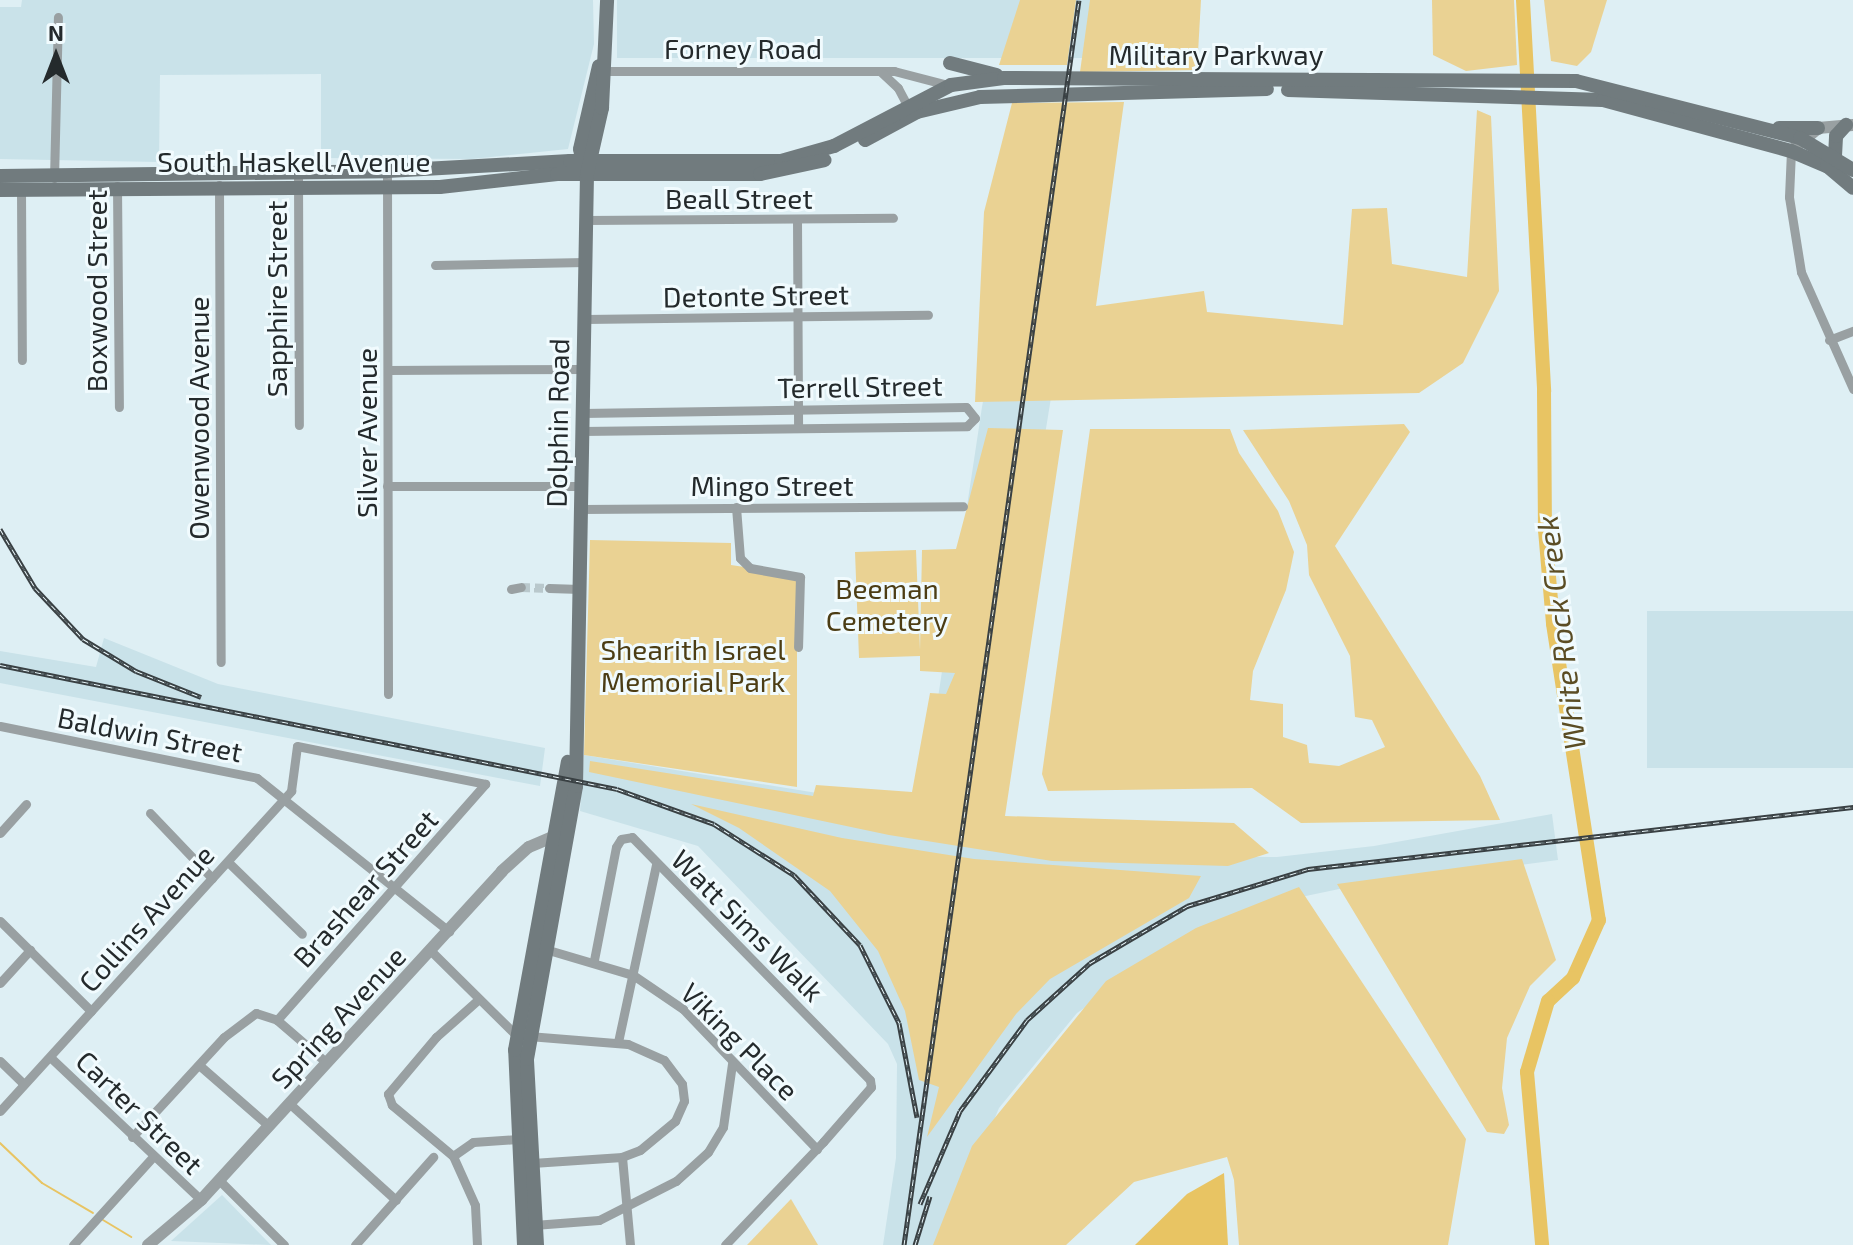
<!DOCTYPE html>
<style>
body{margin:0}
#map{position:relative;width:1853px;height:1245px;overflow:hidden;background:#deeff4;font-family:"Exo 2",sans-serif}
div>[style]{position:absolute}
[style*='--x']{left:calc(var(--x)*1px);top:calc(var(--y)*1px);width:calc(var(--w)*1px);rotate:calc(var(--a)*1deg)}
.built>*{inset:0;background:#c9e2e9;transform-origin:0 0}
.green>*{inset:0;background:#ead293}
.water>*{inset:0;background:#e8c463}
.stream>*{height:2px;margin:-1px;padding:0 1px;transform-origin:1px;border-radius:1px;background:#e8c463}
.river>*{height:14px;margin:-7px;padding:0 7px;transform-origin:7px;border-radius:7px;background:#e8c463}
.minor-tunnel>*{height:9px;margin-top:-4.5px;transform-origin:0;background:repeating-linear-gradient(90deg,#b9c8cc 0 9px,transparent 0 13.5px)}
.minor>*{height:9px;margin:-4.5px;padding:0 4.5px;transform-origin:4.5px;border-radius:4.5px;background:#99a0a2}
.tertiary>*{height:12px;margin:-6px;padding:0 6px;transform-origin:6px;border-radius:6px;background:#99a0a2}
.secondary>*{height:14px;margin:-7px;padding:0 7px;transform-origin:7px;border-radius:7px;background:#717b7e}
.rail>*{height:5px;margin-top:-2.5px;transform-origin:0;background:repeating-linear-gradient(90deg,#f1fbfe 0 6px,#394043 0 12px);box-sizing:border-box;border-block:2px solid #394043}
span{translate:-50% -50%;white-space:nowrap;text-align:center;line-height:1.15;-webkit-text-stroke:6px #f1fbfe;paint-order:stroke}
.street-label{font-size:28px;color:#242a2c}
.park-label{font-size:28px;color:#4c3d14}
.water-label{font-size:30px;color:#5b4d24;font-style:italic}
.north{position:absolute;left:16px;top:16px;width:80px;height:80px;-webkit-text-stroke:6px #f1fbfe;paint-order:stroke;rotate:0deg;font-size:22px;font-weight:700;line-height:32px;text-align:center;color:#242a2c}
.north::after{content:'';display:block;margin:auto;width:28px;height:36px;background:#242a2c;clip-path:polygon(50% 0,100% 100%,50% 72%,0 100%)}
</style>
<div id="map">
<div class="built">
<i style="clip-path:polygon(22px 0,593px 0,594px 44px,568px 149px,472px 159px,321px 158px,321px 74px,160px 75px,159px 162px,0 159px,0 7px,21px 7px)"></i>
<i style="left:617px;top:0;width:498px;height:58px"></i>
<i style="clip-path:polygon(1036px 103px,1099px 103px,979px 840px,1159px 856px,1277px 857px,1374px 846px,1552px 814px,1558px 860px,1344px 888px,1263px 905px,1149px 964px,1077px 1013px,999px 1108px,942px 1245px,883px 1245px,896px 1158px,897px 1064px,888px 1044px,698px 846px,580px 811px,584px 755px,921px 810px,982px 407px)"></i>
<i style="left:1853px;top:611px;width:157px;height:206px;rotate:90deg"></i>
<i style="clip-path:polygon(104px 638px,218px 684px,545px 748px,540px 786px,0 683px,0 651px,96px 667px)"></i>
<i style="clip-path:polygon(222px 1195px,271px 1245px,171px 1241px)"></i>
</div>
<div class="green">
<i style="clip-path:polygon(1020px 0,1076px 0,1067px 65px,999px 65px)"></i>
<i style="clip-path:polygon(1090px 0,1201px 0,1197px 70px,1080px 72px)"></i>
<i style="clip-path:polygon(1432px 0,1514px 0,1517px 65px,1466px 71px,1433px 55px)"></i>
<i style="clip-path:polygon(1544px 0,1607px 0,1591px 52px,1577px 66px,1551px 61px)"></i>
<i style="clip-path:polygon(1124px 102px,1096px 306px,1204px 291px,1207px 312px,1343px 325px,1352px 209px,1387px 208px,1392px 264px,1467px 277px,1477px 110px,1491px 116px,1499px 291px,1463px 363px,1419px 393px,975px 402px,984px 212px,1012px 103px)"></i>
<i style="clip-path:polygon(1404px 424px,1410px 432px,1335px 546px,1480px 776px,1500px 820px,1301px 823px,1252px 788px,1048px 791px,1042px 774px,1090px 429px,1230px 429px,1239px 453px,1278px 511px,1294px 552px,1286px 590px,1253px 671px,1250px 700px,1283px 704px,1283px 737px,1307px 745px,1309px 763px,1339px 766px,1385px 747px,1372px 720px,1355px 717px,1350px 656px,1309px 575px,1307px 545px,1289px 501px,1243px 430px)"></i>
<i style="clip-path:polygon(988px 428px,1063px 430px,1005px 816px,1234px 823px,1269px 853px,1228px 866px,1052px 861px,889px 835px,589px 772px,590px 761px,813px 796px,816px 785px,912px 792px,930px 693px,946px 694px,955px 673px,920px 671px,920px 656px,859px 658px,855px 552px,916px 550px,920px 650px,922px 550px,956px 549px)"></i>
<i style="clip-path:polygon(590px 540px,731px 543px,731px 565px,797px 575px,797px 787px,584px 755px)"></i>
<i style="clip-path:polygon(691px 804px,842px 838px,974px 859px,1201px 876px,1189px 898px,1050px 979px,1016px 1014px,927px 1137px,939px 1087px,919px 1080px,905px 1011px,878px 951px,830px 891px,739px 828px)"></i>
<i style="clip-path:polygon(1522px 859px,1556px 960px,1530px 986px,1507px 1038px,1502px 1088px,1509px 1125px,1504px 1134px,1487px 1132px,1337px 884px)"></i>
<i style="clip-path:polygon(1299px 887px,1466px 1139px,1448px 1245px,1239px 1245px,1234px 1180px,1227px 1157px,1134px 1182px,1066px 1245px,933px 1245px,972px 1146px,1106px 981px,1196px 928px)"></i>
<i style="clip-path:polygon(791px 1199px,818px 1245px,747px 1245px)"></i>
</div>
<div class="water">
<i style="clip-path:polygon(1224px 1173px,1228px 1245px,1135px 1245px,1187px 1194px)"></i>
</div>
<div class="stream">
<i style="--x:0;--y:1143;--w:58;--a:43.6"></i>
<i style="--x:42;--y:1183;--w:59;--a:30.5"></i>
<i style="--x:103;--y:1220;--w:33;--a:31"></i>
</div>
<div class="river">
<i style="--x:1523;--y:0;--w:392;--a:86.9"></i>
<i style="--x:1544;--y:391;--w:139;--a:89.6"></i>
<i style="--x:1545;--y:530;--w:94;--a:85.1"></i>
<i style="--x:1553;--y:624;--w:300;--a:81.2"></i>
<i style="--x:1599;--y:920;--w:64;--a:114.1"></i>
<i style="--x:1573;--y:978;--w:34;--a:137"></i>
<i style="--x:1548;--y:1001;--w:74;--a:106.5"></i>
<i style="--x:1527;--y:1072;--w:174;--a:85"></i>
</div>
<div class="minor-tunnel">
<i style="--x:521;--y:587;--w:28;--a:2"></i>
</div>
<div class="minor">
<i style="--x:606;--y:71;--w:288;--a:0"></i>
<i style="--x:894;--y:71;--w:56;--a:14.5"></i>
<i style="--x:881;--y:72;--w:23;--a:43"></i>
<i style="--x:898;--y:88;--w:19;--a:62"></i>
<i style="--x:1791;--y:151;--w:46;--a:92.5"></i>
<i style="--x:1789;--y:197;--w:76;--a:80.9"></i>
<i style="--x:1801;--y:272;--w:128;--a:66"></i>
<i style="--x:387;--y:171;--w:523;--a:89.89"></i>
<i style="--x:298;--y:173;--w:252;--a:89.8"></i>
<i style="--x:54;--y:178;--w:161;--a:-88.6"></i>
<i style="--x:219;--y:185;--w:477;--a:89.8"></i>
<i style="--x:117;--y:186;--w:221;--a:89.5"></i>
<i style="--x:21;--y:190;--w:170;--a:89.7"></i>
<i style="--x:797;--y:219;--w:208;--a:89.7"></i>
<i style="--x:586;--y:220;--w:307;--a:-0.4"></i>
<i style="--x:435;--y:265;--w:150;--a:-1.1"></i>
<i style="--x:585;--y:319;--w:343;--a:-0.7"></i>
<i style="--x:1829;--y:340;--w:26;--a:-21"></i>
<i style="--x:388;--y:370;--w:195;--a:-0.3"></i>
<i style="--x:582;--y:431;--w:385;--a:-0.7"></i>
<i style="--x:967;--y:426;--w:11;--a:-45"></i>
<i style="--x:975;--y:418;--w:14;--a:-129"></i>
<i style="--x:966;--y:407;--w:384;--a:179.1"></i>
<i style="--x:387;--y:486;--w:194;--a:0"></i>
<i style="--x:736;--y:507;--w:51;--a:85.5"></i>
<i style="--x:740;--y:558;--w:14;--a:45"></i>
<i style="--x:750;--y:568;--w:51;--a:10.2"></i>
<i style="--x:800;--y:577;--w:70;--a:91.6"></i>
<i style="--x:581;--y:509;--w:382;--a:-0.4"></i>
<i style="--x:549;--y:588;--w:31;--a:2"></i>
<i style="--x:511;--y:589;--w:10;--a:-11"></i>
<i style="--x:0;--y:726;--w:262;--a:11.4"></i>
<i style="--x:257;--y:778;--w:246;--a:38.6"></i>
<i style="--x:150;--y:813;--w:90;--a:46.4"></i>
<i style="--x:0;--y:833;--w:39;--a:-48"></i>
<i style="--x:228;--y:862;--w:103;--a:44.2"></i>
<i style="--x:0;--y:921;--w:128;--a:44.7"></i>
<i style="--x:545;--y:949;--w:92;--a:16.5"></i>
<i style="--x:633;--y:975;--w:60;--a:34.2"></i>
<i style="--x:683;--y:1009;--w:194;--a:46.3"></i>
<i style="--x:431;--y:951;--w:120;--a:44.7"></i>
<i style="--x:516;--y:1035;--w:112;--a:4.6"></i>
<i style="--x:628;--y:1044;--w:39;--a:24"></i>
<i style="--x:664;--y:1060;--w:30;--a:53"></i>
<i style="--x:682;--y:1084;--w:17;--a:83"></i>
<i style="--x:684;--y:1101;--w:22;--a:114"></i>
<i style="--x:675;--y:1121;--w:45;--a:140.4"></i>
<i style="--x:640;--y:1150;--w:19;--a:159"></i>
<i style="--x:622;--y:1157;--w:90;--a:176.2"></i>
<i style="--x:594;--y:960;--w:115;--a:-79"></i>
<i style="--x:616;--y:847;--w:9;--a:-58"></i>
<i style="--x:621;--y:839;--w:11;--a:-10"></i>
<i style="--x:632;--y:837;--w:340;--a:45.6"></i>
<i style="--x:870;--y:1080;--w:7;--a:82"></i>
<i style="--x:871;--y:1087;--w:73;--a:131.1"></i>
<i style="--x:823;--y:1142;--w:142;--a:133.6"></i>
<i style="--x:0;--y:983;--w:45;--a:-47.7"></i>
<i style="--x:277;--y:1020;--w:315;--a:-48.6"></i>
<i style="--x:618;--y:1042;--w:182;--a:-77.9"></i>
<i style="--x:50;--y:1057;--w:208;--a:43.4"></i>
<i style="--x:0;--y:1061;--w:33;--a:44"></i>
<i style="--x:199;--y:1065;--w:93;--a:41.1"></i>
<i style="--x:290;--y:1104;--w:143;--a:42.2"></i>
<i style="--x:0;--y:1111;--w:433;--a:-47.7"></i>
<i style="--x:291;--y:791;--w:45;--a:-82.4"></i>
<i style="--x:297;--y:746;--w:192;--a:11.4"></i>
<i style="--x:132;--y:1137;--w:136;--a:-47.4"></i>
<i style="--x:224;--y:1037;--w:40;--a:-37"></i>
<i style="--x:256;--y:1013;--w:22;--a:18"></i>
<i style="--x:277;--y:1020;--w:66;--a:40.7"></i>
<i style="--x:453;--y:1156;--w:24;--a:-35"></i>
<i style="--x:473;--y:1142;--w:44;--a:-3.9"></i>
<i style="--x:622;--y:1157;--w:88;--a:84.8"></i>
<i style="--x:219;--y:1180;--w:92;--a:45"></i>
<i style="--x:534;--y:1225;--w:65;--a:-4.4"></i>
<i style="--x:599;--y:1220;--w:86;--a:-26.9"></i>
<i style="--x:676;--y:1181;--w:43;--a:-42.2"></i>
<i style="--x:708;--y:1152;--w:29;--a:-59"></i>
<i style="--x:723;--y:1127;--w:64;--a:-81.9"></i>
<i style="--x:73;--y:1245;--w:118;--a:-47.8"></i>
<i style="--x:355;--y:1245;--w:118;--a:-48.4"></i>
<i style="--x:477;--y:1245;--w:40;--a:-92.9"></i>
<i style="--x:475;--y:1205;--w:54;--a:-114.2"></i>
<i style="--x:453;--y:1156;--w:80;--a:-140.1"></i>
<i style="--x:392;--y:1105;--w:12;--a:-110"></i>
<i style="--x:388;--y:1094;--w:75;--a:-49.9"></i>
<i style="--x:436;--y:1037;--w:57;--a:-41.5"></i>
</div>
<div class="tertiary">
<i style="--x:1791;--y:151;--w:35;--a:-40"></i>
<i style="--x:1818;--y:128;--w:35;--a:-5"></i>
<i style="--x:148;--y:1245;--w:70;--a:-40.3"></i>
<i style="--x:201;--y:1200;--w:446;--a:-47.5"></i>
<i style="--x:502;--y:871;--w:36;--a:-42"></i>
<i style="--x:529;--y:847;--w:33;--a:-23"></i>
</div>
<div class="secondary">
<i style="--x:950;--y:63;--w:48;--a:14.6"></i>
<i style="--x:1288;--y:90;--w:315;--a:1.8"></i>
<i style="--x:1603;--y:100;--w:195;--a:15.2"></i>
<i style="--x:1791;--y:151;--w:39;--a:23"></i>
<i style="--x:1827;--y:166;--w:34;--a:40"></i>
<i style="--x:1779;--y:128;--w:39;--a:0"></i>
<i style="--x:865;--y:140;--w:59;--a:-28.3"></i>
<i style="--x:917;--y:112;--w:65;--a:-13.4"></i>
<i style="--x:980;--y:97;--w:287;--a:-1.6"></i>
<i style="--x:1835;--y:156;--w:20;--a:-87"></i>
<i style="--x:1836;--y:136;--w:15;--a:-48"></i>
<i style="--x:583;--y:167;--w:18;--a:-99"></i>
<i style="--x:580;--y:149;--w:85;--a:-77.1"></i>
<i style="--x:0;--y:176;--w:387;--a:-0.7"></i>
<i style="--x:387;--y:171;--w:183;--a:-3.1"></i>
<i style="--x:570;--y:161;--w:211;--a:0"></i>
<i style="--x:781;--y:161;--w:55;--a:-15.8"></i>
<i style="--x:834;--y:146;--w:132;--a:-27.5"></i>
<i style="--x:951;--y:85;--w:53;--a:-7.5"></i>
<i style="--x:1004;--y:78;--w:572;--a:0.3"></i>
<i style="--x:1576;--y:81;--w:231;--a:14.3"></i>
<i style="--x:1800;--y:138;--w:62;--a:31.1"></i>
<i style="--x:0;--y:190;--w:440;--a:-0.4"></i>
<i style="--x:440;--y:187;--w:118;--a:-6.3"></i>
<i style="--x:557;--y:174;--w:203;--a:0"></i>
<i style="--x:760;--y:174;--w:66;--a:-12.2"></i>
<i style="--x:524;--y:1245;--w:195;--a:-92.6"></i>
<i style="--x:515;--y:1050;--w:293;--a:-79.6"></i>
<i style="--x:537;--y:1245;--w:186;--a:-93.1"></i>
<i style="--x:527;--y:1059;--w:277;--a:-79.8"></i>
<i style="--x:576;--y:786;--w:612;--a:-88.97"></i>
<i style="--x:587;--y:174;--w:68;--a:-77.2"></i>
<i style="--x:602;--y:108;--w:108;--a:-87.3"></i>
</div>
<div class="rail">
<i style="--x:0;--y:529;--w:69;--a:59.3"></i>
<i style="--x:35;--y:588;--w:70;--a:46.7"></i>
<i style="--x:83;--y:639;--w:62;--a:31.1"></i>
<i style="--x:136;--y:671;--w:70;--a:21.8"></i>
<i style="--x:0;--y:665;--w:629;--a:11.36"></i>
<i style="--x:617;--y:789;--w:103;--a:19.8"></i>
<i style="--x:714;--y:824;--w:95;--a:32.5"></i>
<i style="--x:794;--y:875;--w:96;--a:46.7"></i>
<i style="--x:860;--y:945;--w:87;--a:63.4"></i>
<i style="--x:899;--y:1023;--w:96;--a:79.2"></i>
<i style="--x:920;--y:1204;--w:101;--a:-66.7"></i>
<i style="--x:960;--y:1111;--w:113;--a:-53.6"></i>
<i style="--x:1027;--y:1020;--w:85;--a:-42.1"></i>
<i style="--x:1090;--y:963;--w:113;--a:-30.4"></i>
<i style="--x:1187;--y:906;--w:127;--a:-17"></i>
<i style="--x:1308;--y:869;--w:549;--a:-6.49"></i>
<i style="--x:904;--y:1245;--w:1257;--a:-82"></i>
<i style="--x:915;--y:1245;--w:51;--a:-73"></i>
</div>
<div class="street-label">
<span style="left:743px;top:48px">Forney Road</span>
<span style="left:1216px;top:54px">Military Parkway</span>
<span style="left:294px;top:161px">South Haskell Avenue</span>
<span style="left:739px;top:198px">Beall Street</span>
<span style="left:96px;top:291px;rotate:-90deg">Boxwood Street</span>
<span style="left:756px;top:295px;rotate:-1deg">Detonte Street</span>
<span style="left:276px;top:299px;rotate:-90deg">Sapphire Street</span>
<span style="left:860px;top:386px;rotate:-1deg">Terrell Street</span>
<span style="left:198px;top:418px;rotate:-90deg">Owenwood Avenue</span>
<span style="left:557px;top:423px;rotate:-89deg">Dolphin Road</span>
<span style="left:366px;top:433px;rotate:-90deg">Silver Avenue</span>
<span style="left:772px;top:485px">Mingo Street</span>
<span style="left:150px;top:734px;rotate:11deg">Baldwin Street</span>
<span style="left:365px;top:888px;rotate:-48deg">Brashear Street</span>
<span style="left:146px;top:918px;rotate:-48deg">Collins Avenue</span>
<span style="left:748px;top:925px;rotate:45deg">Watt Sims Walk</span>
<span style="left:338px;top:1017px;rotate:-47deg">Spring Avenue</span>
<span style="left:740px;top:1041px;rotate:45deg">Viking Place</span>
<span style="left:140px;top:1112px;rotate:44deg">Carter Street</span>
</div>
<div class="park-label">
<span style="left:887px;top:604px">Beeman<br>Cemetery</span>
<span style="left:693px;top:665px">Shearith Israel<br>Memorial Park</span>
</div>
<div class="water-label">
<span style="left:1560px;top:633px;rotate:-97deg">White Rock Creek</span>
</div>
<div class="north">N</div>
</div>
